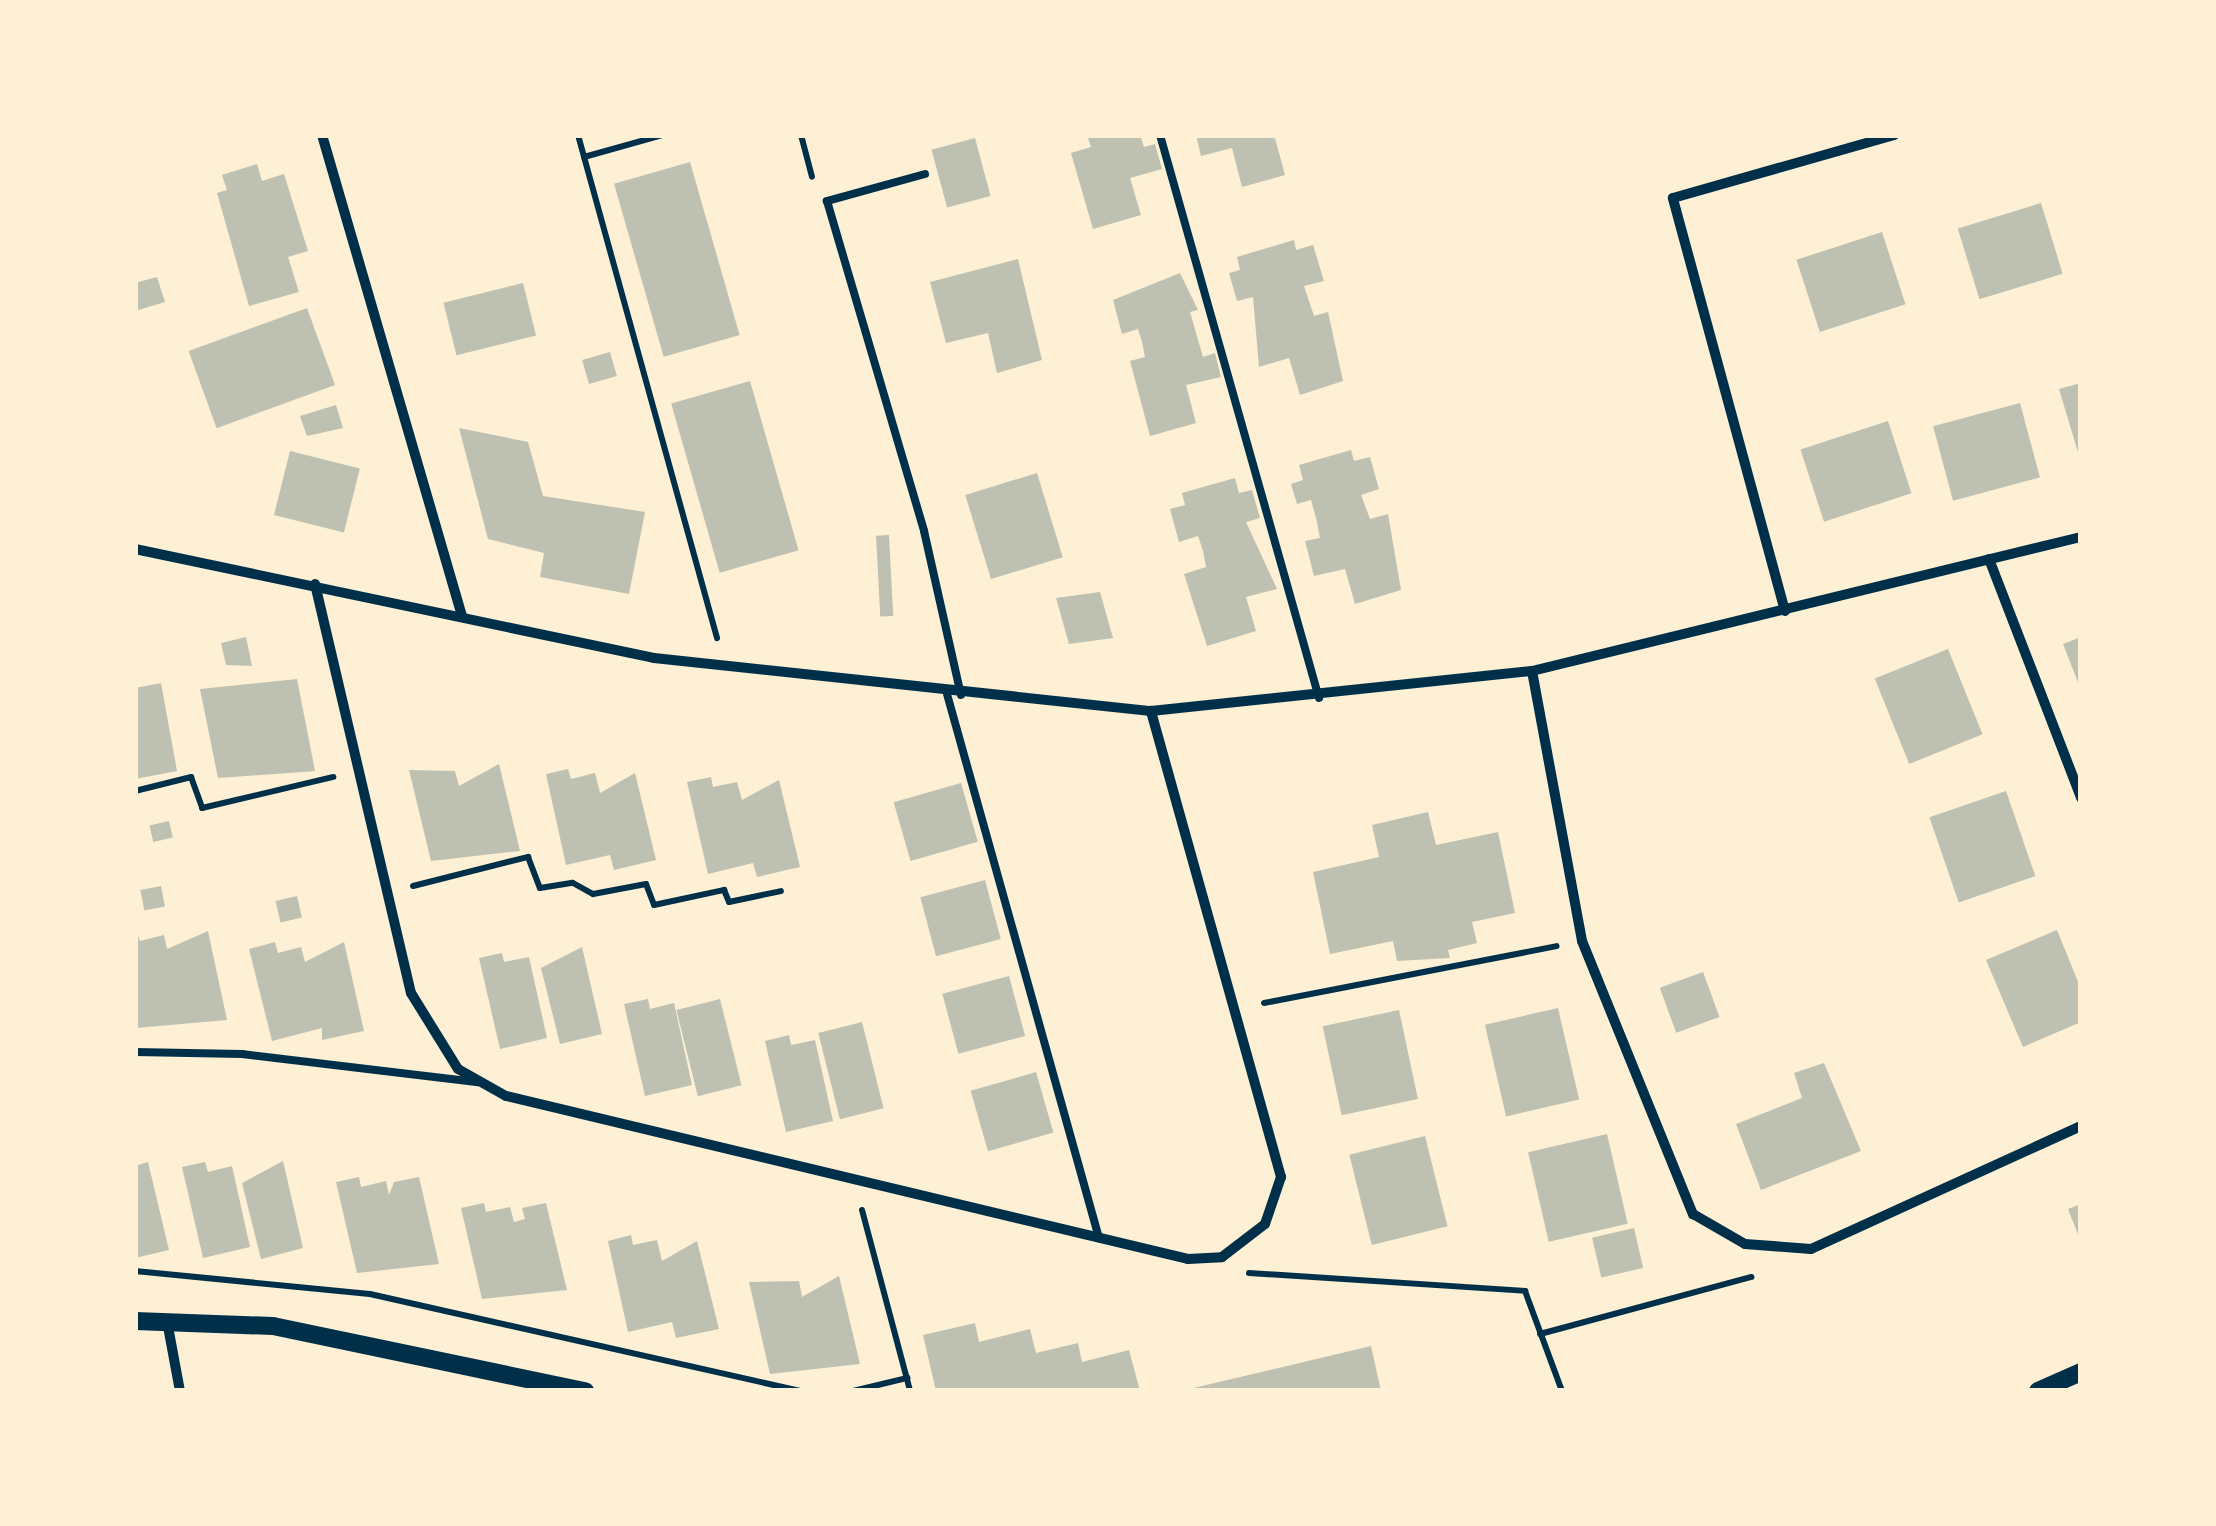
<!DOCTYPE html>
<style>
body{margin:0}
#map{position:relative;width:2216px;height:1526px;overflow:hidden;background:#fdf0d5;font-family:"Exo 2",sans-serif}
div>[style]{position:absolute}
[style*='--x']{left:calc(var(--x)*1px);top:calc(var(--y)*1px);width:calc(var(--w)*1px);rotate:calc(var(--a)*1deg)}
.building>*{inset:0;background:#bec0b2;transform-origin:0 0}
.path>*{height:6px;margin:-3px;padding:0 3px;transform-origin:3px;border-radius:3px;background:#003049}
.service>*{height:8px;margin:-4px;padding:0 4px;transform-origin:4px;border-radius:4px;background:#003049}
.minor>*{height:10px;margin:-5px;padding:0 5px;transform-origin:5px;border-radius:5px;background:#003049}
.tertiary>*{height:18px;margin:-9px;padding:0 9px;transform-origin:9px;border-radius:9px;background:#003049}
span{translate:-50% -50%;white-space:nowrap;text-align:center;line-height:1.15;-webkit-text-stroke:10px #fdf0d5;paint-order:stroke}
.frame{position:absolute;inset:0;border:138px solid #fdf0d5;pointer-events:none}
</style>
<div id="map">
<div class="building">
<i style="clip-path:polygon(1087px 135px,1140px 135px,1144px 147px,1155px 144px,1162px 169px,1130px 178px,1141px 215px,1093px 229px,1071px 153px,1091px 147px)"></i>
<i style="clip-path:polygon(1196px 135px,1282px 135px,1275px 138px,1285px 175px,1242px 187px,1232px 148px,1201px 156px)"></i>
<i style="left:975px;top:138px;width:60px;height:45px;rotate:75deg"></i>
<i style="left:690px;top:162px;width:180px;height:79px;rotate:74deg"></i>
<i style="clip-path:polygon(257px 164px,262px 181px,284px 174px,308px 251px,288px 257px,299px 292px,249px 306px,217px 193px,227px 190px,222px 175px)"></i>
<i style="left:2041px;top:203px;width:74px;height:87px;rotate:73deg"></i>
<i style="left:1882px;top:232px;width:76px;height:90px;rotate:72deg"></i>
<i style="clip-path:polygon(1294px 240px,1296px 250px,1313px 245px,1324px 281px,1304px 286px,1314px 316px,1328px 312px,1343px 381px,1300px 395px,1289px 358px,1259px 367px,1253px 297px,1237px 301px,1229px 273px,1240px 270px,1237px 257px)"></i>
<i style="clip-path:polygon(1018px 259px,1042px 360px,997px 373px,988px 333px,946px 343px,930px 282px)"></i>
<i style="clip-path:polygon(1180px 273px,1198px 310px,1190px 312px,1203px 357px,1215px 353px,1221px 377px,1186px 385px,1196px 423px,1150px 436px,1130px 361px,1145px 357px,1142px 342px,1138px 329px,1122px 334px,1113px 300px)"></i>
<i style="clip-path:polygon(157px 277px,165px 302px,135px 311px,135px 283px)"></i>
<i style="left:523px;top:283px;width:54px;height:82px;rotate:76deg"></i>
<i style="left:307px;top:308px;width:82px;height:126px;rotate:70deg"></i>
<i style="left:610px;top:352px;width:25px;height:29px;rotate:74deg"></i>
<i style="left:750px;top:381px;width:176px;height:82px;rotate:74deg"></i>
<i style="clip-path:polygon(2081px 383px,2081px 459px,2080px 459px,2059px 389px)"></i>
<i style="left:2020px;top:403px;width:77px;height:90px;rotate:75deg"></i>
<i style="clip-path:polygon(336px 405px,343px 428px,307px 436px,300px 416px)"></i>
<i style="left:1888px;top:421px;width:76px;height:92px;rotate:72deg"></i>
<i style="clip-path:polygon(459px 428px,528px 442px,543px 496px,645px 512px,629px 594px,540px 577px,544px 553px,488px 539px)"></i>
<i style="clip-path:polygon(1351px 450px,1354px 461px,1370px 457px,1379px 489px,1361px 495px,1370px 519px,1388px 514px,1401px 590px,1355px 604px,1345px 569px,1314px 576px,1305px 541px,1320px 538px,1316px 518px,1311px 500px,1297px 504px,1291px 484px,1303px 480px,1299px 465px)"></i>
<i style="left:290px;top:451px;width:72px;height:66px;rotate:14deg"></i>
<i style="left:1037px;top:473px;width:88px;height:75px;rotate:73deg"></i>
<i style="clip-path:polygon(1235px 478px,1239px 493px,1252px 490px,1260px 518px,1246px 522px,1277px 589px,1246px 597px,1256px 631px,1207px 646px,1184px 574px,1206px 567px,1203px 551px,1198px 536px,1179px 542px,1170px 509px,1185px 505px,1182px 493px)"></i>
<i style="left:889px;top:535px;width:81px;height:13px;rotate:87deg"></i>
<i style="clip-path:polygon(1100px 592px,1113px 638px,1069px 644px,1056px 598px)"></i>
<i style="clip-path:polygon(246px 637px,252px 666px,226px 665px,221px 643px)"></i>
<i style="clip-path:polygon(2081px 637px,2081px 690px,2063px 644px)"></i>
<i style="left:1948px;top:649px;width:92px;height:79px;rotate:68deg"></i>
<i style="clip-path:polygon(297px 679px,315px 771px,218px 778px,200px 689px)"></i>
<i style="clip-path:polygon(161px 683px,177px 771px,135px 779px,135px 688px)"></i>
<i style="clip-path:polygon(499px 764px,520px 851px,431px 861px,409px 770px,455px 771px,459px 786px)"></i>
<i style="clip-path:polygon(568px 769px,571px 779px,595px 773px,600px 793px,635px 773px,656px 860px,614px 870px,610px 855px,566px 865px,546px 774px)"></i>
<i style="clip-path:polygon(711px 777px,713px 787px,737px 782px,742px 800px,779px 780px,800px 867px,757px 877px,753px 863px,708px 874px,687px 782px)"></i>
<i style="left:961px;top:783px;width:61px;height:70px;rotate:74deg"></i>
<i style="left:2006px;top:791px;width:90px;height:81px;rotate:71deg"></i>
<i style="clip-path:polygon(1428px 812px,1436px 845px,1498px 832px,1515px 913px,1472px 922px,1477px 943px,1448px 950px,1450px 958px,1397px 961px,1393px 941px,1330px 954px,1313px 872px,1379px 857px,1372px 825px)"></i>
<i style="left:169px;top:821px;width:17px;height:20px;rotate:77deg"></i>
<i style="left:985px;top:880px;width:61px;height:67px;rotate:75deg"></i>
<i style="left:161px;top:886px;width:21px;height:21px;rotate:79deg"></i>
<i style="left:297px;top:896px;width:22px;height:22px;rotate:77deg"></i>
<i style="clip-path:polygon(135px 928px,140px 941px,164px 935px,167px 949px,208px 931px,227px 1020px,136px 1028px)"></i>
<i style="clip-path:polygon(2057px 930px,2081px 989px,2081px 1022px,2023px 1047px,1986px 960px)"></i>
<i style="clip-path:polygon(275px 942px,278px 953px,301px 947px,305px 962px,344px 942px,364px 1031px,322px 1040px,322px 1028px,272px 1041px,249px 949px)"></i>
<i style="clip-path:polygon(582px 947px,602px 1034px,560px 1044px,541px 968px)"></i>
<i style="clip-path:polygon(502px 953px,504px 962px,529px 957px,547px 1038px,500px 1049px,479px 958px)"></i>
<i style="left:1703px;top:972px;width:48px;height:46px;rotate:70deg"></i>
<i style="left:1009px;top:976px;width:62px;height:69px;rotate:75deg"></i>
<i style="clip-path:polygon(648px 999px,650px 1009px,674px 1003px,692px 1085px,645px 1096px,624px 1004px)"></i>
<i style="left:720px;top:999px;width:89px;height:45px;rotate:76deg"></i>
<i style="left:1558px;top:1008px;width:94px;height:75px;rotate:77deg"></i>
<i style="left:1399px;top:1010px;width:91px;height:78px;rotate:78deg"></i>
<i style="left:862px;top:1022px;width:89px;height:45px;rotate:76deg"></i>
<i style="clip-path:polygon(789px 1035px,791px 1045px,815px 1040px,833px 1121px,786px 1132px,765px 1041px)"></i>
<i style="clip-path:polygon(1824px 1063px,1861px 1151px,1761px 1190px,1736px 1124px,1802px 1098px,1794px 1073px)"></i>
<i style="left:1036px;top:1072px;width:63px;height:68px;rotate:74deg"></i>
<i style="left:1607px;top:1134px;width:92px;height:81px;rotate:77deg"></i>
<i style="left:1425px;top:1136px;width:93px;height:78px;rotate:76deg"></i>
<i style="clip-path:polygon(283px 1161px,303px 1248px,261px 1259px,242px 1183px)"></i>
<i style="clip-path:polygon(148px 1162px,169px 1250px,135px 1258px,135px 1166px)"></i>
<i style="clip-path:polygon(205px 1162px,208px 1172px,232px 1166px,250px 1247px,203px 1258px,182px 1167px)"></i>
<i style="clip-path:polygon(359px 1177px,361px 1187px,386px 1181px,389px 1195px,394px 1182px,419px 1177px,439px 1264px,357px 1273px,336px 1182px)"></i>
<i style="clip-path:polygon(484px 1203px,486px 1212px,510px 1207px,514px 1222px,525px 1219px,522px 1208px,546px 1203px,567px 1290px,482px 1299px,461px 1208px)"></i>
<i style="clip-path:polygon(2081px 1204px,2081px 1242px,2068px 1209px)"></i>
<i style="left:1634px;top:1228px;width:41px;height:43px;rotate:77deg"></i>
<i style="clip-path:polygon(631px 1235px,633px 1245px,657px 1240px,662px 1261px,697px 1241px,719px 1329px,676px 1338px,672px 1322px,628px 1332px,608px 1241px)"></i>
<i style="clip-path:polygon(839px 1276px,860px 1364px,770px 1374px,749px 1282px,799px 1281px,802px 1297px)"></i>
<i style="clip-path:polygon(975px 1323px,979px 1342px,1030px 1329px,1036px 1353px,1078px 1343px,1082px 1362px,1129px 1350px,1140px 1391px,936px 1391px,923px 1335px)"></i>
<i style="clip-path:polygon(1371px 1346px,1381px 1391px,1185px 1391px,1185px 1390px)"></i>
</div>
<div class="path">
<i style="--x:578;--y:135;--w:522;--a:74.55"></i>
<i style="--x:801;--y:135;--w:43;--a:75.3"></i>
<i style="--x:584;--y:157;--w:82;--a:-15.6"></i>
<i style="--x:135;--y:791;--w:58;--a:-14"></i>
<i style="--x:191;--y:777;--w:33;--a:70"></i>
<i style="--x:202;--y:808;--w:135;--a:-13.3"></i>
<i style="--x:413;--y:886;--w:119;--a:-14.2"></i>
<i style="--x:528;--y:857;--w:33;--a:69"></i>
<i style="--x:540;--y:888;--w:33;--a:-9"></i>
<i style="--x:573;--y:883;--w:23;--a:29"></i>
<i style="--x:593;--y:894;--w:54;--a:-10.7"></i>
<i style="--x:646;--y:884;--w:22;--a:69"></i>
<i style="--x:654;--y:905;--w:72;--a:-12.1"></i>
<i style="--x:724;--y:890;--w:13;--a:67"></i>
<i style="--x:729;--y:902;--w:53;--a:-11.9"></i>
<i style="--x:1264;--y:1003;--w:298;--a:-11"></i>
<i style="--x:862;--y:1210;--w:187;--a:75.1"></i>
<i style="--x:135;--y:1271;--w:236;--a:5.6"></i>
<i style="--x:370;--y:1294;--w:441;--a:12.7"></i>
<i style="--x:1249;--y:1273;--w:277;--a:3.7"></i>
<i style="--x:1525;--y:1291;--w:107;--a:69.7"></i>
<i style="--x:1540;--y:1334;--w:219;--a:-15.1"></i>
<i style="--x:853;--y:1391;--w:56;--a:-13.5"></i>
</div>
<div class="service">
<i style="--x:1160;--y:135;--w:585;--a:74.23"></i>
<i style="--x:925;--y:174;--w:102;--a:164.6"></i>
<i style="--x:827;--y:201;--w:344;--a:73.6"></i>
<i style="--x:924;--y:531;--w:168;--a:77.3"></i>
<i style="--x:947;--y:694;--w:565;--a:74.39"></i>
<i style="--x:135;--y:1052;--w:107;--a:1.1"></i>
<i style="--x:242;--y:1054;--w:238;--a:6.8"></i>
</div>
<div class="minor">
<i style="--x:322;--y:135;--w:501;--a:73.77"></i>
<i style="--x:135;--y:549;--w:530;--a:11.86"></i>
<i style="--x:654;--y:658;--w:500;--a:6.1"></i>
<i style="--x:1151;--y:711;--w:383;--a:-6"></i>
<i style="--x:1532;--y:671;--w:565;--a:-13.72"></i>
<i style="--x:1989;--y:559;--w:256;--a:68.9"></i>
<i style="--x:315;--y:584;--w:420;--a:76.8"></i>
<i style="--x:411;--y:993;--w:89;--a:58.3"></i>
<i style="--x:458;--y:1069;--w:55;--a:29.4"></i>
<i style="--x:506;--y:1096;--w:701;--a:13.44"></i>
<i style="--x:1188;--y:1259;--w:34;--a:-3"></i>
<i style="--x:1222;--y:1257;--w:54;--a:-37.5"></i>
<i style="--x:1265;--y:1224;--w:50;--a:-71.2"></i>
<i style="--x:1281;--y:1177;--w:484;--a:-105.6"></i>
<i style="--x:1785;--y:611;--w:428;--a:-105.2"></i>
<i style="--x:1673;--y:198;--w:230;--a:-15.9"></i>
<i style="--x:1532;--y:671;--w:275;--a:79.5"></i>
<i style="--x:1582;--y:941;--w:295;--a:67.9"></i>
<i style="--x:1693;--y:1214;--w:60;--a:30"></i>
<i style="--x:1745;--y:1244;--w:66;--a:4.3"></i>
<i style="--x:1811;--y:1249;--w:297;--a:-24.5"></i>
<i style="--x:167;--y:1321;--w:71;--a:79.5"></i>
</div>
<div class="tertiary">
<i style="--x:135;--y:1321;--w:138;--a:2.1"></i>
<i style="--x:273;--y:1326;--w:319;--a:11.8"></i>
<i style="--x:2038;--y:1391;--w:47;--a:-23.8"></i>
</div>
<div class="frame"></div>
</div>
